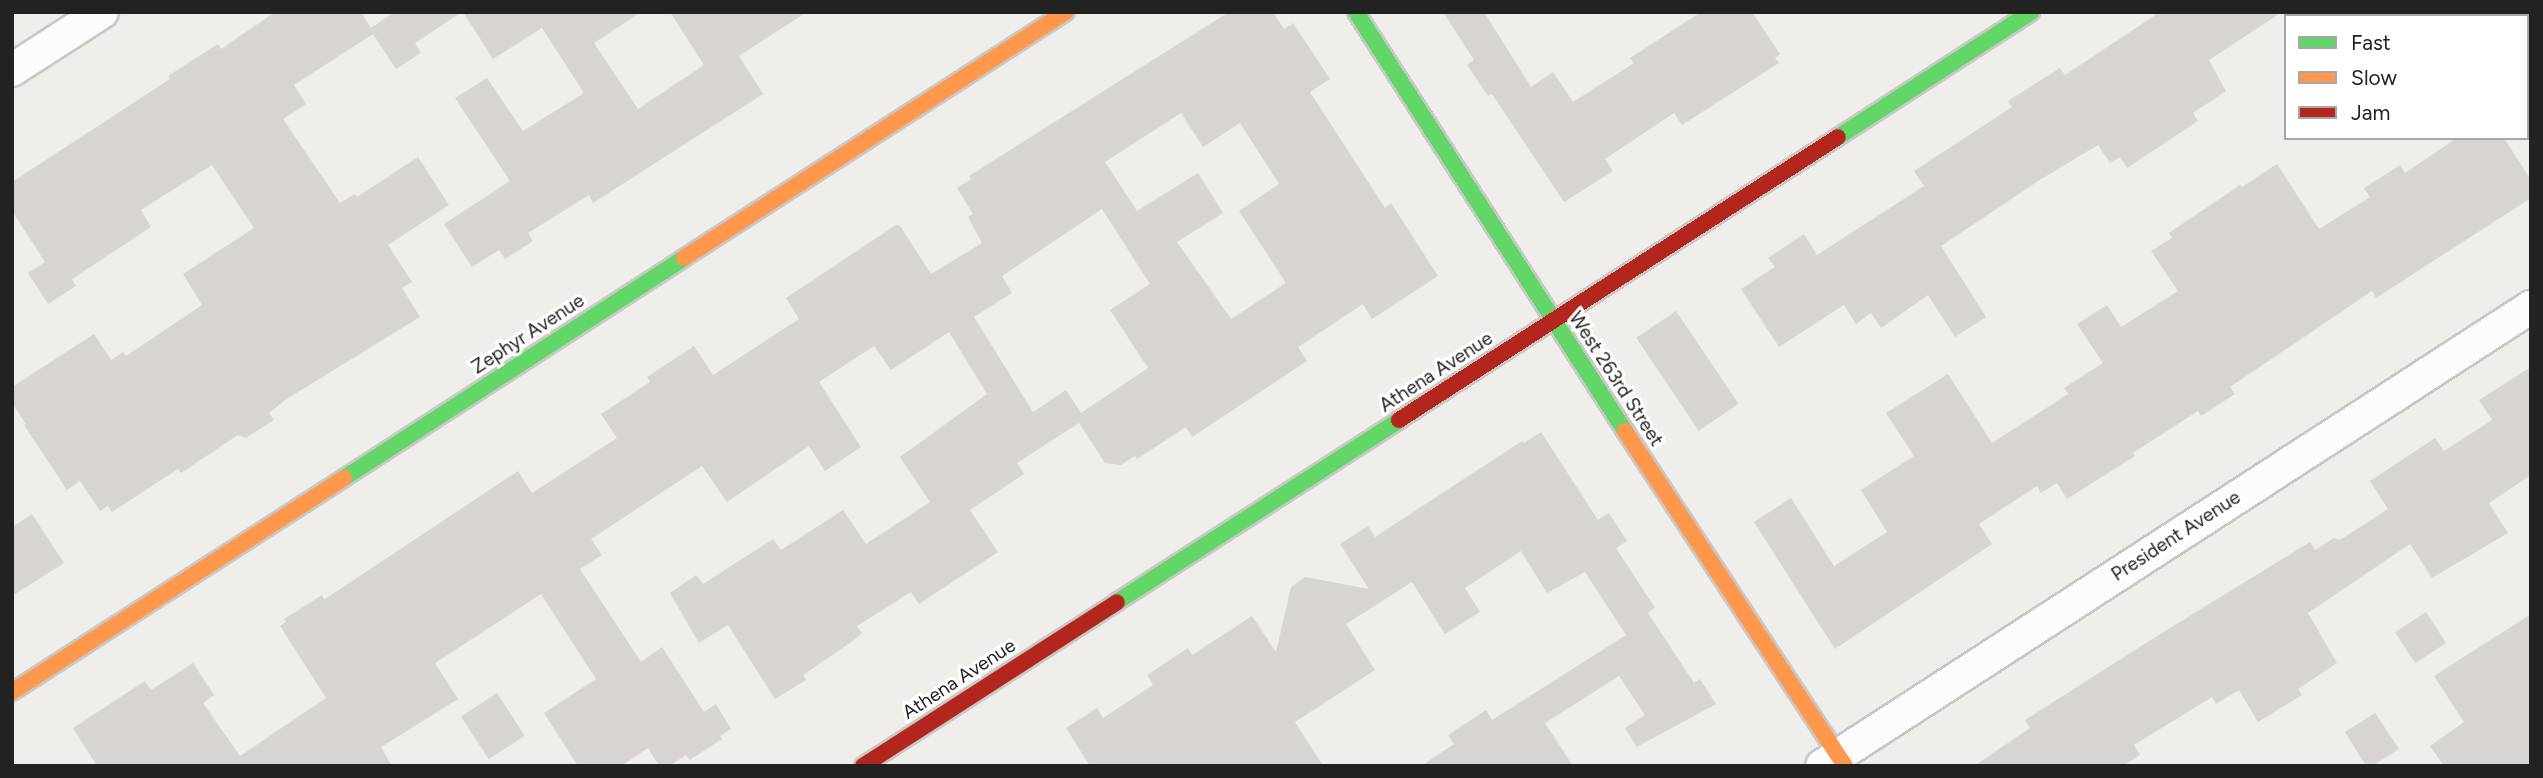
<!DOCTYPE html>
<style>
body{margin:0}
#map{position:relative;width:2543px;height:778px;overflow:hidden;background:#f0eeeb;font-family:Figtree,sans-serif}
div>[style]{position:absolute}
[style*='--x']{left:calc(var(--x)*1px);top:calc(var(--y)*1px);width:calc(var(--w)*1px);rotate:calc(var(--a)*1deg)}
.building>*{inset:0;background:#d7d4d2;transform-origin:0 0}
.roads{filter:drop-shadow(2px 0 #c9c8c7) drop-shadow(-2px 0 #c9c8c7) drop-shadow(0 2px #c9c8c7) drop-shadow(0 -2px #c9c8c7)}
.street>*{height:32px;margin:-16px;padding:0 16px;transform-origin:16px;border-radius:16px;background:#fdfcfc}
.fast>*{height:16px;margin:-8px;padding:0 8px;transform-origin:8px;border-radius:8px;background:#63d668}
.slow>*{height:16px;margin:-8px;padding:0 8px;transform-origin:8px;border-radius:8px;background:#ff974d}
.jam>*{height:16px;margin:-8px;padding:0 8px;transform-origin:8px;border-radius:8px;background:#b3261e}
span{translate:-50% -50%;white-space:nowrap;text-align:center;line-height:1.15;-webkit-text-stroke:6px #fff;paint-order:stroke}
.street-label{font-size:19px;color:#222}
.frame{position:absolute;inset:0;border:14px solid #222;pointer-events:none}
.legend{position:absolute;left:2284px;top:14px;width:245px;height:126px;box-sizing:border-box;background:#fff;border:2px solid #a7a7a7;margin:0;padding:9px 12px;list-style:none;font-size:21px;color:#222}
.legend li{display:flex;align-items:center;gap:14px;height:35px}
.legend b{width:35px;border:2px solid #a7a7a7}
</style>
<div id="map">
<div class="building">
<i style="clip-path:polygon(275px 12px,361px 12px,371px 28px,394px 12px,462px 12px,415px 43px,421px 53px,396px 69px,373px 34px,294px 85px,306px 104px,283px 119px,340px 203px,355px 194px,357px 197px,418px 157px,449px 205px,388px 245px,412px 282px,402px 288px,420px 317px,285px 400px,269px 413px,274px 420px,246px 438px,238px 435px,181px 473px,178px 469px,112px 512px,108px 506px,100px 511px,80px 481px,67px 490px,24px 425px,26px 424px,12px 403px,12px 387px,94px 334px,111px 360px,123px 352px,126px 356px,202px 305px,183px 274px,254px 228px,212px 165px,141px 210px,151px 227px,72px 279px,76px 286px,48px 304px,28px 273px,45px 262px,12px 211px,12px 182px,170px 79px,168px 76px,218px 44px,221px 49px)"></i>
<i style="clip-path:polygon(463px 12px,641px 12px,594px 43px,638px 109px,704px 65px,670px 12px,807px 12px,739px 56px,763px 94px,593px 203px,589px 195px,528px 233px,533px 241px,505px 259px,499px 250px,472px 267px,444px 224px,510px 181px,455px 98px,487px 78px,523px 131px,584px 93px,542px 28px,493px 59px)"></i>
<i style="clip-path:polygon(evenodd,1229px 12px,1273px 12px,1284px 29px,1293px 23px,1330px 79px,1310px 92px,1385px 208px,1391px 203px,1438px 276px,1372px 319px,1363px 304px,1298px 347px,1307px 361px,1192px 437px,1186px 427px,1137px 459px,1135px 456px,1121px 465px,1105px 463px,1079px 423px,1017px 463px,1024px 474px,970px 510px,998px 552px,919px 604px,911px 592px,857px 626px,862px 633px,853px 641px,803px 675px,806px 680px,775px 699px,728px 625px,699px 643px,670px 593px,696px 575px,703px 584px,773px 539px,781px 550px,843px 510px,866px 544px,930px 502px,900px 457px,987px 394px,949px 332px,891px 370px,874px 346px,819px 382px,861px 447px,825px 471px,809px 446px,727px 502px,702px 466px,591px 539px,602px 555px,580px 569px,641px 662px,662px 647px,704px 712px,716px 704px,731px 729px,720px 736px,722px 739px,690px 760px,686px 755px,669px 766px,659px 766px,648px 748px,621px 766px,578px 766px,544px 713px,596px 679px,541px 594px,435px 663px,458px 699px,381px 747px,392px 766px,97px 766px,73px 728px,145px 681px,151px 690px,193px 663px,214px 695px,203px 703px,240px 756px,326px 698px,280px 626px,286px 622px,284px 619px,322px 595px,324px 599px,328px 597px,518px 471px,532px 493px,617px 438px,601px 414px,650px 382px,647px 377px,694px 346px,713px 375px,799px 319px,786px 298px,896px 225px,900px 226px,931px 274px,982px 243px,968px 217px,973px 214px,957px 188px,971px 179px,969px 176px,1229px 12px,1181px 113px,1203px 147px,1240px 123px,1279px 184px,1239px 211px,1286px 283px,1231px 319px,1177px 242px,1223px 213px,1198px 173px,1137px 211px,1105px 162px,1181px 113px,1229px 12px,1102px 209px,1150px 284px,1110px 310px,1148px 368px,1081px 413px,1066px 390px,1033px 412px,974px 317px,1012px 293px,1002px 276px,1102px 209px)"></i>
<i style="clip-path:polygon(1443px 12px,1484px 12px,1531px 87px,1553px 72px,1573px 102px,1634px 63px,1630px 58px,1701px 12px,1752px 12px,1780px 54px,1775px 58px,1779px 63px,1682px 125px,1674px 113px,1605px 159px,1613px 171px,1564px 202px,1492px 94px,1488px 96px,1467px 65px,1474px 60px)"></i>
<i style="clip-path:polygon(2160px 12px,2282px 12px,2209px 60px,2226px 91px,2193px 113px,2198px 121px,2127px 168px,2120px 157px,2110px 163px,2098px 145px,2038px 181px,1941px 246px,1986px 317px,1955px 337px,1928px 295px,1881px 328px,1871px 313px,1856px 324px,1844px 305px,1779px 347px,1741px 289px,1775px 267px,1768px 258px,1804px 234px,1817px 255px,1924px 186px,1914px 171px,2012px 107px,2008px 101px,2060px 68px,2065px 75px)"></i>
<i style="clip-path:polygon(2457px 138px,2504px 138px,2531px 180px,2531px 198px,2376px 298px,2372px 291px,2230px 387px,2235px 394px,2201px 416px,2198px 411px,2133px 453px,2135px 456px,2067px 499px,2057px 483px,2041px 493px,2037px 486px,1979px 524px,1992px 544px,1835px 649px,1754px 522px,1791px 498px,1834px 566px,1887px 532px,1861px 490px,1914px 456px,1886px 413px,1948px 374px,1992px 443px,2068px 394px,2064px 388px,2103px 363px,2077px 324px,2107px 305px,2121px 327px,2178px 291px,2151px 251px,2172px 238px,2169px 233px,2240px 185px,2242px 187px,2277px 164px,2319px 229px,2370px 197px,2364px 188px,2400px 165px,2405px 173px)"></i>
<i style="left:1676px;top:311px;width:112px;height:48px;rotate:56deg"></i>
<i style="clip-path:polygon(2531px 367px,2531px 475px,2489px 503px,2508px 533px,2432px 578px,2410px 544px,2308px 613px,2337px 663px,2298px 689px,2302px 695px,2258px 722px,2239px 690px,2216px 704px,2212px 697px,2134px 745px,2140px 755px,2123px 766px,1974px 766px,2030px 728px,2025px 720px,2157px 636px,2310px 542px,2315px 550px,2334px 538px,2340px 540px,2388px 509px,2370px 481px,2435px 438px,2444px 451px,2492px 420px,2479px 400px)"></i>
<i style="clip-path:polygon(1541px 432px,1598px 520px,1609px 513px,1627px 541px,1616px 548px,1655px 608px,1648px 613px,1694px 683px,1700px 679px,1716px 704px,1637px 747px,1625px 728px,1645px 715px,1619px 676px,1545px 723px,1573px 766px,1421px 766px,1454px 744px,1448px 735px,1486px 710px,1492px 720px,1626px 635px,1585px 572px,1547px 593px,1521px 551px,1465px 588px,1480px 612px,1445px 634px,1412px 582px,1346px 624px,1375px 670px,1295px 722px,1323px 766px,1090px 766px,1066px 728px,1097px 708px,1103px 718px,1153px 685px,1147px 675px,1188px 648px,1192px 655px,1252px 616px,1276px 652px,1291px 587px,1305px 577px,1369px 589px,1340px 544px,1368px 526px,1375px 537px,1522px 441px,1524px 443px)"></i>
<i style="clip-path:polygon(32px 514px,64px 563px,12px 596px,12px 527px)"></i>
<i style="left:2426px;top:612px;width:37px;height:37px;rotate:57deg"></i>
<i style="clip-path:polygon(2531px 614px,2531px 766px,2444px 766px,2430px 746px,2464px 722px,2434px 676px)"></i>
<i style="left:497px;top:693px;width:51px;height:43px;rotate:57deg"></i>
<i style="clip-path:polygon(2375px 713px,2399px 749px,2372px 766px,2366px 766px,2345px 732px)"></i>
</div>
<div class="roads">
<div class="street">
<i style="--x:2484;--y:12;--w:4;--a:63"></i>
<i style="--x:12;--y:70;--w:107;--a:-32.8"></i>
<i style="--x:2527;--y:79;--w:6;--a:51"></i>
<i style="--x:1822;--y:766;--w:845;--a:-32.92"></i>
</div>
<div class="fast">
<i style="--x:1356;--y:12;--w:498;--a:57.3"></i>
<i style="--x:1838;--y:137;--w:230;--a:-32.9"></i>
<i style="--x:344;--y:478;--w:405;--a:-32.9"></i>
<i style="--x:1117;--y:602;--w:336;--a:-32.8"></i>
</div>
<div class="slow">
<i style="--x:684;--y:258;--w:454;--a:-32.8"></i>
<i style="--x:1625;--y:431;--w:401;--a:56.7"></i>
<i style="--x:12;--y:692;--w:395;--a:-32.8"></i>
</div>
<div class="jam">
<i style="--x:1399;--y:420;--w:522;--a:-32.81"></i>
<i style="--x:863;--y:766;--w:302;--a:-32.8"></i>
</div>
</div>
<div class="street-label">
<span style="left:528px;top:334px;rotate:-33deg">Zephyr Avenue</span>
<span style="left:1436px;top:372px;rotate:-33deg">Athena Avenue</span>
<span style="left:1616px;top:379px;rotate:57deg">West 263rd Street</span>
<span style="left:2176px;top:536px;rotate:-33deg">President Avenue</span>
<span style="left:959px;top:679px;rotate:-33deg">Athena Avenue</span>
</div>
<div class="frame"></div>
<ul class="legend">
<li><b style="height:9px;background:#63d668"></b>Fast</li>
<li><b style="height:9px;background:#ff974d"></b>Slow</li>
<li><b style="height:9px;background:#b3261e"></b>Jam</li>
</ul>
</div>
